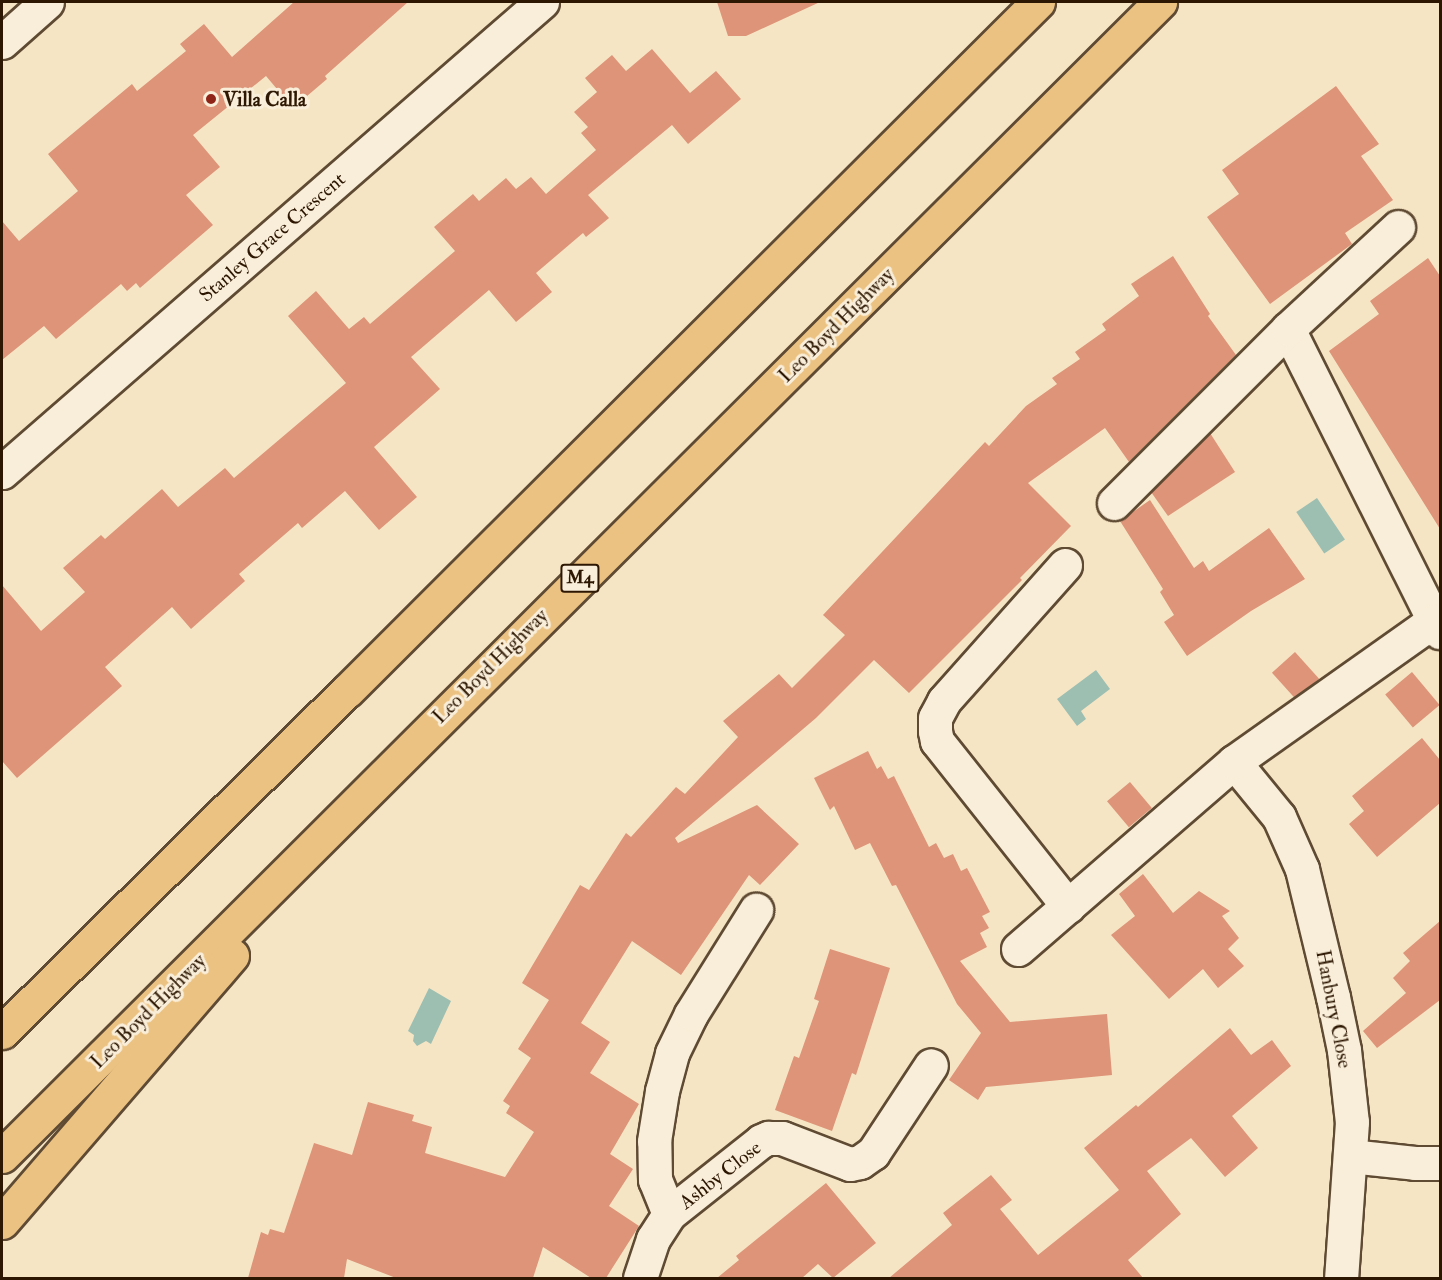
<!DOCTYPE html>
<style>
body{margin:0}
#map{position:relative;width:1442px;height:1280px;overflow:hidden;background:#f6e5c4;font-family:"IM FELL Double Pica",serif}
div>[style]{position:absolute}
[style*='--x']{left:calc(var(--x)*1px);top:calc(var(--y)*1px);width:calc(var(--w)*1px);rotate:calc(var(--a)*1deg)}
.water>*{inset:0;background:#9dbfb2;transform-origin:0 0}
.building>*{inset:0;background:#dd9478;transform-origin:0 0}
.roads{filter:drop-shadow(2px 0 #5f4a33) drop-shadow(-2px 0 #5f4a33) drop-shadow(0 2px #5f4a33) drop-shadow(0 -2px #5f4a33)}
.street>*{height:33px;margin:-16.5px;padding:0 16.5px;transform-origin:16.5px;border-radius:16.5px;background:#f9eed9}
.highway>*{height:33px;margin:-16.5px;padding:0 16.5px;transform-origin:16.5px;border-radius:16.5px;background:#ebc282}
.dots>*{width:16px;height:16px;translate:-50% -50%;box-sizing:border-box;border:3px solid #f9eed9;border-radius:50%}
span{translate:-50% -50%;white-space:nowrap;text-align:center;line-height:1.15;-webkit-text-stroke:6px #f9eed9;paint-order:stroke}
.shield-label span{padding:2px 4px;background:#f9eed9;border:2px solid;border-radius:4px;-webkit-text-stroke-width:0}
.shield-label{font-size:18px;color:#2d1703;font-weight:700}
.poi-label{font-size:20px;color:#2d1703;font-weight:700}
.left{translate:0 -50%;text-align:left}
.street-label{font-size:20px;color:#2d1703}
.frame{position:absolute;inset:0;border:3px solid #2d1703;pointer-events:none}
</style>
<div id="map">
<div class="water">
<i style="left:1317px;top:498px;width:50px;height:25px;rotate:56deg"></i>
<i style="clip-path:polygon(1096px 670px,1110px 689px,1081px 711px,1086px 719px,1077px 726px,1057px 699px)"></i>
<i style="clip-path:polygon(429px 988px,451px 1001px,431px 1044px,426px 1041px,417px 1046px,413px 1041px,414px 1035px,408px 1031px)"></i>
</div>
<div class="building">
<i style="clip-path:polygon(294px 2px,408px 2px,325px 76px,327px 79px,293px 108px,266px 76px,193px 135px,220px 167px,186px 195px,213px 225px,140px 288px,136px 283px,127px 291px,121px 284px,56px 339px,44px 326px,2px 360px,2px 221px,19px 241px,78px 191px,48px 154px,132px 84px,137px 91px,186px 51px,180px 44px,204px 24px,232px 57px)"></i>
<i style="clip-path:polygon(717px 2px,820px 2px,746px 36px,728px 36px)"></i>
<i style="clip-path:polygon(652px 49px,690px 93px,716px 71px,741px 99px,688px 144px,672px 125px,588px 195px,609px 218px,586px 237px,583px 233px,536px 273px,552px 292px,516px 322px,489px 290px,411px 357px,440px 389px,374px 447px,417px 497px,379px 530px,345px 491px,302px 528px,298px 523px,239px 574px,245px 581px,191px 629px,172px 607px,105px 667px,122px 686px,17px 778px,2px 761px,2px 585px,41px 631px,85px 592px,63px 568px,101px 535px,105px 539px,162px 489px,178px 507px,225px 468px,234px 478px,346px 383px,288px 316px,316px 291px,349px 329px,364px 317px,370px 324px,455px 251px,434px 227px,473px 194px,479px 201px,506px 178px,516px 189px,531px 177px,546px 194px,596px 150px,581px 133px,588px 127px,574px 112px,597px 92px,585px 78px,612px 55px,626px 71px)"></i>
<i style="clip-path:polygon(1336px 86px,1379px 144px,1361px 156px,1393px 200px,1345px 233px,1352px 244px,1270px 304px,1207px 217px,1239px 194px,1222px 170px)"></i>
<i style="clip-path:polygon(1173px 256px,1210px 314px,1208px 316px,1236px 355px,1129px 462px,1105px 428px,1028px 483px,1071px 526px,1020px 578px,1022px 580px,909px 693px,874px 660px,816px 718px,675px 838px,678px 843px,757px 805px,799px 844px,760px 885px,749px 875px,681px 975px,632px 941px,581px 1023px,610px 1042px,590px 1073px,639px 1104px,610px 1154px,633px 1169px,609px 1206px,639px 1226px,606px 1278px,591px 1278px,543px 1247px,533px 1278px,396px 1278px,347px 1259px,344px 1278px,248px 1278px,261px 1232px,268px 1235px,270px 1229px,284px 1233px,314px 1143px,352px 1155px,368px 1102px,414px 1115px,412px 1121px,432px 1127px,425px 1153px,505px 1177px,534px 1132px,506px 1113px,510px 1106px,503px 1101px,531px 1058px,518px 1049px,549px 1000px,522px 983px,580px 885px,589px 890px,626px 833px,631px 837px,676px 787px,685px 794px,738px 737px,723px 721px,779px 674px,792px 688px,845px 635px,823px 615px,985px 442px,989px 446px,1026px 406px,1057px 384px,1052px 378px,1080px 359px,1075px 352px,1106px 330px,1102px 324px,1139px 296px,1131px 284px)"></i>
<i style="clip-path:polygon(1428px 258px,1440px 276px,1440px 529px,1329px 351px,1379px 314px,1370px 301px)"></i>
<i style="clip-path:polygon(1210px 433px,1235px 472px,1168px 516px,1151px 492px)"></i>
<i style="clip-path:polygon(1150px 500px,1194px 568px,1203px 561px,1209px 571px,1269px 528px,1305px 579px,1251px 611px,1187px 656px,1164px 622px,1174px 615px,1160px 592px,1163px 589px,1120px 521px)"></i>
<i style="left:1295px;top:652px;width:36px;height:31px;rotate:48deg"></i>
<i style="left:1412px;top:672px;width:43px;height:35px;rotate:50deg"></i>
<i style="clip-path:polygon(1422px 738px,1440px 760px,1440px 803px,1377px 857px,1349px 824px,1364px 811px,1352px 796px)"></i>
<i style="clip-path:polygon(868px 751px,877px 769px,881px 766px,888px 779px,894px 776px,929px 847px,936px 843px,944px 858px,953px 854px,961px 871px,967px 868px,990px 912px,982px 916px,989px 928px,980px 933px,987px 947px,960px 961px,1010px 1022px,1107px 1014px,1112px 1075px,986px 1087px,978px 1100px,949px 1080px,981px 1033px,957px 1004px,896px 885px,892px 886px,870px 843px,855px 850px,834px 806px,830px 810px,814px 778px)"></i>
<i style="left:1130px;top:782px;width:34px;height:30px;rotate:50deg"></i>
<i style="clip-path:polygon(1143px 874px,1173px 913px,1199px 891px,1230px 911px,1222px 916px,1239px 938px,1228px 949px,1244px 966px,1218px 988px,1203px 969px,1169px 999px,1111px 935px,1135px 916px,1119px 894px)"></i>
<i style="clip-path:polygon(1440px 921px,1440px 1000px,1377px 1048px,1363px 1031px,1406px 993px,1393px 978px,1410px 961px,1403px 953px)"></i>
<i style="clip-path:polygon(830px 949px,890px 968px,856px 1075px,852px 1073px,832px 1131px,775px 1110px,794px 1056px,799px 1058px,819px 1001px,814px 999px)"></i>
<i style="clip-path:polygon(1230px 1028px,1251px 1055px,1272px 1040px,1291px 1066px,1232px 1116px,1258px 1148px,1225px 1177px,1191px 1138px,1147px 1171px,1181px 1214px,1128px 1260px,1143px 1278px,889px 1278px,952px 1225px,943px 1213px,991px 1175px,1012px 1200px,1000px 1209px,1038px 1255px,1119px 1190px,1084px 1148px,1136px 1105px,1138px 1107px)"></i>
<i style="clip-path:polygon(826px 1183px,876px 1243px,833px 1278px,818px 1264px,802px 1278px,717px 1278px,739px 1260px,736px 1256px)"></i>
</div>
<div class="roads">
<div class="street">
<i style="--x:2;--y:42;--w:60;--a:-41.6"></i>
<i style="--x:1288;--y:329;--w:339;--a:63.4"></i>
<i style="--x:2;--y:472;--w:716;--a:-41.04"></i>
<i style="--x:1114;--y:503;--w:246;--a:-45"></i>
<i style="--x:1288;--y:329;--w:150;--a:-42.8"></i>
<i style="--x:1065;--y:565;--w:182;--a:131.7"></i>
<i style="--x:944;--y:701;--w:19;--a:118"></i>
<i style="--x:935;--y:718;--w:13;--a:90"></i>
<i style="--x:935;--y:731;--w:10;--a:79"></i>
<i style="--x:937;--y:741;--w:211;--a:51.6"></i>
<i style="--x:1234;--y:762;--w:71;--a:50.7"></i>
<i style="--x:1279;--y:817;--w:57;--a:66.1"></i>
<i style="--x:1302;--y:869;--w:132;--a:76.4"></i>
<i style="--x:1333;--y:997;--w:54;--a:78.3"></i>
<i style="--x:1344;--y:1050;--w:72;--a:83.7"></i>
<i style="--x:1352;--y:1122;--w:156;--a:94"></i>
<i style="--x:1018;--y:949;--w:286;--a:-40.9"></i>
<i style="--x:1234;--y:762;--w:244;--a:-35.3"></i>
<i style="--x:1350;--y:1156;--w:65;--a:6.1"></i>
<i style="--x:1415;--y:1163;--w:25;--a:0"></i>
<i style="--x:669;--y:1214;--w:37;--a:-112"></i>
<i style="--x:655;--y:1180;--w:39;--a:-91"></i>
<i style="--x:654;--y:1141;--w:51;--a:-80.9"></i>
<i style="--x:662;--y:1091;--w:39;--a:-75"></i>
<i style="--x:672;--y:1053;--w:43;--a:-64"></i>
<i style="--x:691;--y:1014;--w:123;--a:-58"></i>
<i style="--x:640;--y:1278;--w:41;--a:-71.6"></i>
<i style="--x:653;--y:1239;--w:30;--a:-57"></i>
<i style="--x:669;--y:1214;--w:117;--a:-38.4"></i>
<i style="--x:761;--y:1141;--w:8;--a:-23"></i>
<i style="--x:768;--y:1138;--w:14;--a:0"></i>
<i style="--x:782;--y:1138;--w:73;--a:20.9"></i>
<i style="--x:850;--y:1164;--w:10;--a:-11"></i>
<i style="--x:860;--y:1162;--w:16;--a:-35"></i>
<i style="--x:873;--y:1153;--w:105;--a:-56.6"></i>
</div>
<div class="highway">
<i style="--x:2;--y:1032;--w:485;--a:-44.7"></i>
<i style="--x:347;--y:691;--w:976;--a:-44.92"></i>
<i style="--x:2;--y:1156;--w:1635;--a:-44.9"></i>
<i style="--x:2;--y:1222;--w:352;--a:-49.2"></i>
</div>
</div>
<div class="dots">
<i style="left:211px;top:99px;background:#8f2418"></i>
</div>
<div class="shield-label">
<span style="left:580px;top:578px">M4</span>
</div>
<div class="poi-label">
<span class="left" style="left:223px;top:99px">Villa Calla</span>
</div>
<div class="street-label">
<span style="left:272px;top:237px;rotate:-41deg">Stanley Grace Crescent</span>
<span style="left:836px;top:325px;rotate:-45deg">Leo Boyd Highway</span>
<span style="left:490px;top:666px;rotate:-45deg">Leo Boyd Highway</span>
<span style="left:1334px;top:1009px;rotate:79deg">Hanbury Close</span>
<span style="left:148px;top:1011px;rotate:-45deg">Leo Boyd Highway</span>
<span style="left:720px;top:1175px;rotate:-38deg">Ashby Close</span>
</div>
<div class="frame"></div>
</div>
